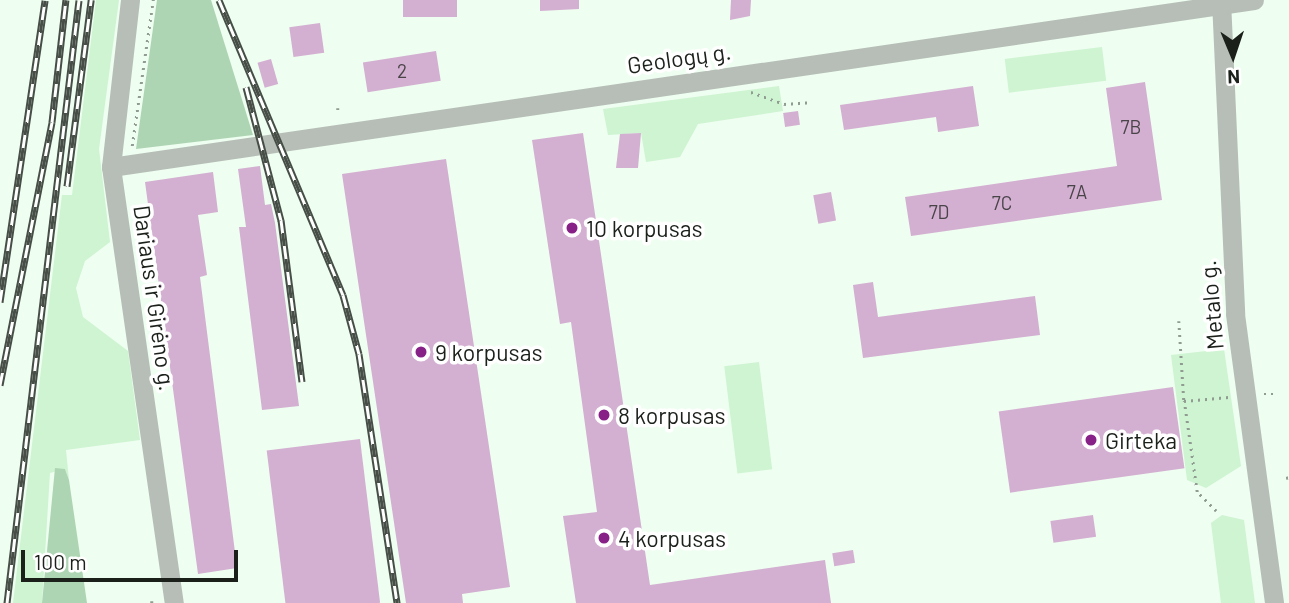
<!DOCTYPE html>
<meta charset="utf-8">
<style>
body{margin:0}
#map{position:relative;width:1289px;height:603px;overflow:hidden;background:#eefef0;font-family:Barlow,sans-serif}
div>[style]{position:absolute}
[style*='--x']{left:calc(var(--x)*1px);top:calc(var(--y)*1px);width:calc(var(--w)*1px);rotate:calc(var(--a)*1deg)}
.green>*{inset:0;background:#cef4d2;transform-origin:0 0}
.forest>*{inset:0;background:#aed5b3}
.building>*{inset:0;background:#d3afd1;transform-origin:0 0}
.path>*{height:2.5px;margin-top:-1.25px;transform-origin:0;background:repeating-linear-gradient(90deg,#909b91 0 2px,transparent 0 7px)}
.minor>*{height:19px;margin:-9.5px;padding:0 9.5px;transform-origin:9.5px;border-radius:9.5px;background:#b7beb7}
.rail>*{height:7px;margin-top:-3.5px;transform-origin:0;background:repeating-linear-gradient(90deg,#fff 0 13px,#474e47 0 26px);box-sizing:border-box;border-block:2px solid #474e47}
.dots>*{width:19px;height:19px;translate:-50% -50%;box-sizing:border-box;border:4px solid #fff;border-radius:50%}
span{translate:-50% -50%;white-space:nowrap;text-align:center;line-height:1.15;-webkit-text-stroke:7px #fff;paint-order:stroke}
.number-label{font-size:19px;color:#494448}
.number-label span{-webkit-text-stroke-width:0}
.street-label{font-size:23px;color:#1b201b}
.poi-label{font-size:23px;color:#1b201b}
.left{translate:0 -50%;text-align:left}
.north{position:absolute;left:1198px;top:21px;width:70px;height:70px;-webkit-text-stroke:5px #fff;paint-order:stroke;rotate:178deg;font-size:19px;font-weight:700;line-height:28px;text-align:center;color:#1b201b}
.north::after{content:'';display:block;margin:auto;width:24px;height:32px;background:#1b201b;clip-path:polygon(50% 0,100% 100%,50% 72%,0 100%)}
.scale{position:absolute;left:21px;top:550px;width:217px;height:32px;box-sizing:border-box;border:4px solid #1b201b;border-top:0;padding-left:9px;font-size:21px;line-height:24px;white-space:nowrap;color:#1b201b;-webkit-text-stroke:5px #fff;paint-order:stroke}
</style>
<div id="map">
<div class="green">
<i style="clip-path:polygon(96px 0,119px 0,99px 149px,110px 242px,85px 261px,76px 288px,83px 317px,128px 351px,140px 440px,66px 450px,69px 480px,65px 469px,50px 473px,42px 603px,13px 603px,62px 195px,72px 195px)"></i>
<i style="left:1102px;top:47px;width:34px;height:98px;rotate:83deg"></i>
<i style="clip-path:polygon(779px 86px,783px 111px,698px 124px,680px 157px,646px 162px,641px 133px,608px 135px,603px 109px)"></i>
<i style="clip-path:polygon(1224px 349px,1241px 466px,1206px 488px,1187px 480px,1171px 355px)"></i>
<i style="left:759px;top:362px;width:108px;height:35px;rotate:83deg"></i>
<i style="clip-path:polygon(1222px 515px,1244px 520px,1255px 603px,1221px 603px,1211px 523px)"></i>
</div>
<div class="forest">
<i style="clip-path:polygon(157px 0,211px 0,253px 135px,136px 149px)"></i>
<i style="clip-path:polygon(55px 468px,65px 469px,69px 480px,87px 603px,42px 603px)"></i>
</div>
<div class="building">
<i style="left:403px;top:0;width:54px;height:17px"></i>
<i style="clip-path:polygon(540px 0,579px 0,579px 9px,540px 11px)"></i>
<i style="clip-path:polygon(731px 0,751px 0,750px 16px,730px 20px)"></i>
<i style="left:320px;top:23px;width:30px;height:31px;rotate:82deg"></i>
<i style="left:436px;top:51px;width:30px;height:74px;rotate:81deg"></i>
<i style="left:271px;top:59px;width:26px;height:14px;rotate:74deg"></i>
<i style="clip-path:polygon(1145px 82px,1162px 200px,911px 236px,905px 197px,1117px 166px,1106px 88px)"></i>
<i style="clip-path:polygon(973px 86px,979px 126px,938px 132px,936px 117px,844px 130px,840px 105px)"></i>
<i style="left:798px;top:111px;width:14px;height:15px;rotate:82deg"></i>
<i style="clip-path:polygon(583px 133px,650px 585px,825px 560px,831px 603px,576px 603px,563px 516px,597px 512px,571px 322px,560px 324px,532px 140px)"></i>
<i style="clip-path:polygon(641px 133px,638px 168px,616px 168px,620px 134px)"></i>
<i style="clip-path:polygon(446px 159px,510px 587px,462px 594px,463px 603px,406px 603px,342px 174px)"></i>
<i style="clip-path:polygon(260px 166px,265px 205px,271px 204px,275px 223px,299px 406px,262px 410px,239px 227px,246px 227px,238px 169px)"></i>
<i style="clip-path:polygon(213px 172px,218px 212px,198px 215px,207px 275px,200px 277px,237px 568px,198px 574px,145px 182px)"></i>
<i style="left:831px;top:192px;width:29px;height:18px;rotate:80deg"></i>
<i style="clip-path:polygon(873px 282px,878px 317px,1035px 296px,1040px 335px,863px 358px,853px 285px)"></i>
<i style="left:1173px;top:387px;width:82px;height:176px;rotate:82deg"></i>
<i style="left:360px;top:439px;width:165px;height:94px;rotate:83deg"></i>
<i style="left:1093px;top:515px;width:22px;height:43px;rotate:82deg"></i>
<i style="left:853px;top:550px;width:13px;height:21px;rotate:81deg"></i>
</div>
<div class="path">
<i style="--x:751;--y:92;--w:35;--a:20"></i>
<i style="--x:784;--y:104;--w:26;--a:-4"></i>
<i style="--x:338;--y:108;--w:6;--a:90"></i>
<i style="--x:132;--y:146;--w:148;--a:-81.8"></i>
<i style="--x:1179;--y:321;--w:80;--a:86.4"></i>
<i style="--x:1264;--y:394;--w:11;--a:0"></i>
<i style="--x:1286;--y:478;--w:3;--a:-18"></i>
<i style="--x:1216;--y:511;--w:27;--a:-135"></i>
<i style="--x:1197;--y:492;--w:92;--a:-98.1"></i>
<i style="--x:1184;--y:401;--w:45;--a:-5.1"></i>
<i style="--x:152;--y:601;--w:2;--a:90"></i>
</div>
<div class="minor">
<i style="--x:130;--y:0;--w:168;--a:96.5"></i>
<i style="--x:111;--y:167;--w:441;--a:81.8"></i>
<i style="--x:1221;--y:0;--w:314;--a:87.4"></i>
<i style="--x:1235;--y:314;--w:292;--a:82.3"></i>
<i style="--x:111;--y:167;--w:1155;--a:-8.31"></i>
</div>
<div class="rail">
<i style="--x:219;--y:0;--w:320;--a:67.2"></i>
<i style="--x:343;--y:295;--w:61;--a:74.8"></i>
<i style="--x:359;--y:354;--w:252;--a:81.3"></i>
<i style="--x:246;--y:87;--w:138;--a:75.3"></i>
<i style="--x:281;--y:220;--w:163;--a:82.6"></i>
<i style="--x:67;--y:186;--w:188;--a:-82.6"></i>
<i style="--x:0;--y:302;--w:305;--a:-81.5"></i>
<i style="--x:0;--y:385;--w:268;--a:-78.8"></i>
<i style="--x:52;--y:122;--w:123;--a:-83.5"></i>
<i style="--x:7;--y:603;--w:607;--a:-83.19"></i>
</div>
<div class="dots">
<i style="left:572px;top:228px;background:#872188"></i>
<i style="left:421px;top:352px;background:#872188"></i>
<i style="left:604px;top:415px;background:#872188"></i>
<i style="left:1091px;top:440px;background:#872188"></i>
<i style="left:604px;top:538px;background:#872188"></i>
</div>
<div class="number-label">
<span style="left:402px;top:71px">2</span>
<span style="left:1131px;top:127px">7B</span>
<span style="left:1077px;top:192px">7A</span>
<span style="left:1002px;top:203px">7C</span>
<span style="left:939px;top:212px">7D</span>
</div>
<div class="street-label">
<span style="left:679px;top:58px;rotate:-8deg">Geologų g.</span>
<span style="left:155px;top:298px;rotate:82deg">Dariaus ir Girėno g.</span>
<span style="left:1211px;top:305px;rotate:-95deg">Metalo g.</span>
</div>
<div class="poi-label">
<span class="left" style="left:586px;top:228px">10 korpusas</span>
<span class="left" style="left:435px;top:352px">9 korpusas</span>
<span class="left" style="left:618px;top:415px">8 korpusas</span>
<span class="left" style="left:1105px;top:440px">Girteka</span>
<span class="left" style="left:618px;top:538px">4 korpusas</span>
</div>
<div class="north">N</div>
<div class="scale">100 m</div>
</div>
